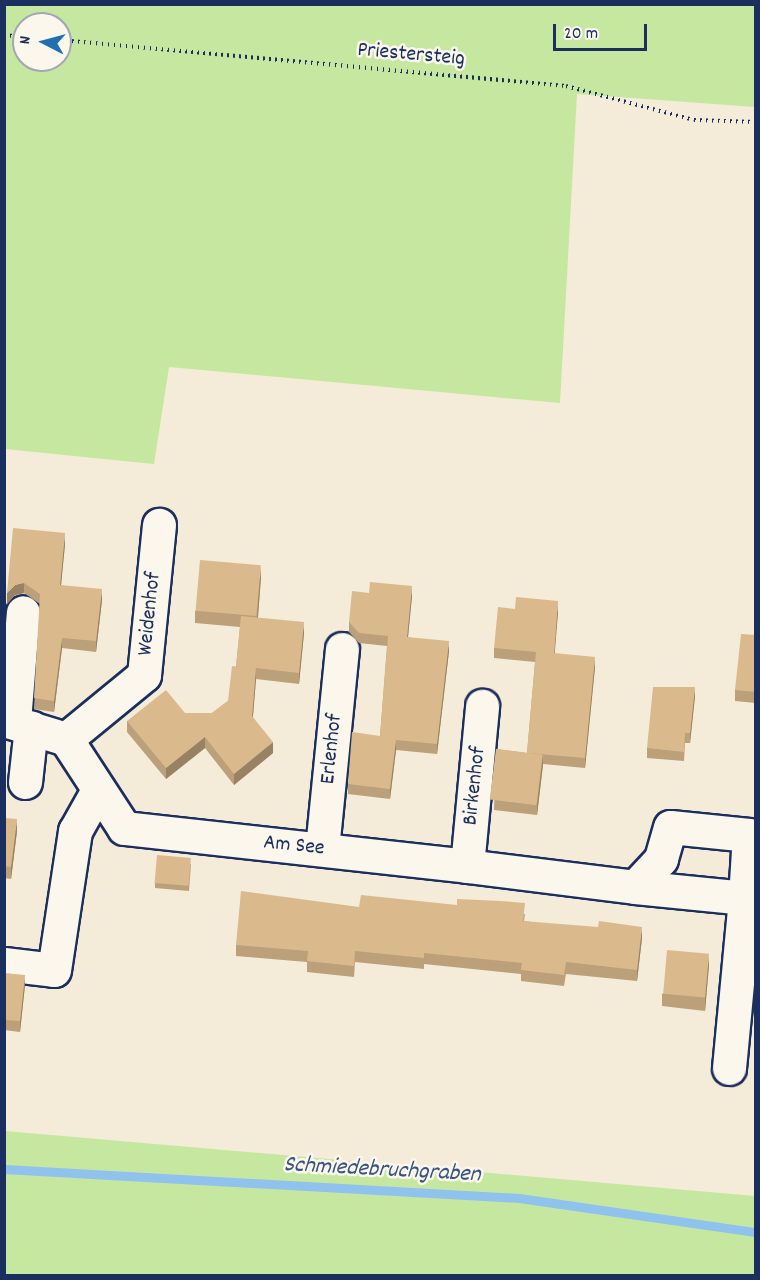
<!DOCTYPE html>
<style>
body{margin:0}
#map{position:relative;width:760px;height:1280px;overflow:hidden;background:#f4ebd9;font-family:Dekko,sans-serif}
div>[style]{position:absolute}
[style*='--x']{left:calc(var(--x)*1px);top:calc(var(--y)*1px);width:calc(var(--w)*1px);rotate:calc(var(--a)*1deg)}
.green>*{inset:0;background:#c6e7a0}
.stream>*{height:9px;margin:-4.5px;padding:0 4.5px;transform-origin:4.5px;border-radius:4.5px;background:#8fc2ec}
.path>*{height:4px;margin-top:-2px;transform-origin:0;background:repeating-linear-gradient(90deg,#1b2f5e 0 1.5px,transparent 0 6px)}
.roads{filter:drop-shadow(2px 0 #1b2f5e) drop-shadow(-2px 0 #1b2f5e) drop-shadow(0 2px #1b2f5e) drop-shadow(0 -2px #1b2f5e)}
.street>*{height:33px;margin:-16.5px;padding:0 16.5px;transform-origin:16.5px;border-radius:16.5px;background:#fbf7ec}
.wall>*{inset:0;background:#bba079}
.shaded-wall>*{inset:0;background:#998263}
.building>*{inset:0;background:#daba8d;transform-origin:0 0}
span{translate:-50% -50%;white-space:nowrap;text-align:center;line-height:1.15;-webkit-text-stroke:5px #fbf7ec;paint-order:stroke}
.street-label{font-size:22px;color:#1b2f5e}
.water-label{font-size:24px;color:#385482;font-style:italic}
.frame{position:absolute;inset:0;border:6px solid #1b2f5e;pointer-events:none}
.north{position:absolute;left:12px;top:12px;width:60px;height:60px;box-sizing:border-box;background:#fbf7ec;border:2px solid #a1a7b3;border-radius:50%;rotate:276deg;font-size:16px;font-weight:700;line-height:24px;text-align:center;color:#1b2f5e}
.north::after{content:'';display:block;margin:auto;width:21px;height:27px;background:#1f6fb2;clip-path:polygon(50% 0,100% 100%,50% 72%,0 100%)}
.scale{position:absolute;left:553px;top:24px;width:94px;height:27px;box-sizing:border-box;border:3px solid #1b2f5e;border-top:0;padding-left:8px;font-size:18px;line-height:21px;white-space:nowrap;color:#1b2f5e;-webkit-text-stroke:4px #fbf7ec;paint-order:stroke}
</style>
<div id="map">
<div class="green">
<i style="clip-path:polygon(evenodd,4px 5px,755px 5px,755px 107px,577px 94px,560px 403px,169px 367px,154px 464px,5px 449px,4px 5px,24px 24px,60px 24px,60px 60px,24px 60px,24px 24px)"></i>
<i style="clip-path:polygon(5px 1131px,755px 1196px,755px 1275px,5px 1275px)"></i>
</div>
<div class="stream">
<i style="--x:4;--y:1169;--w:516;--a:3.22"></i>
<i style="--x:519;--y:1198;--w:239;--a:8.2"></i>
</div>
<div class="path">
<i style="--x:4;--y:35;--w:20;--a:6"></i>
<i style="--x:60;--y:40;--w:508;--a:5.19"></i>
<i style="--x:566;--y:86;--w:132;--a:14.9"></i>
<i style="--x:694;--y:120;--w:62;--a:1.8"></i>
</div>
<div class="roads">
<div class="street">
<i style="--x:4;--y:720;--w:65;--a:17"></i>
<i style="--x:66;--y:739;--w:106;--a:56.9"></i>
<i style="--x:124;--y:828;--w:345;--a:6.3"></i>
<i style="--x:467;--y:866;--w:169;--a:7.1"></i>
<i style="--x:635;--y:887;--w:111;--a:5.7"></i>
<i style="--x:745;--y:898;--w:63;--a:-86.4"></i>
<i style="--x:749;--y:835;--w:79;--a:-174.2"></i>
<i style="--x:670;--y:827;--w:33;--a:106"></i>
<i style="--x:661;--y:859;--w:38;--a:133"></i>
<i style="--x:14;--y:721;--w:109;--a:-85.3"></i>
<i style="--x:66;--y:739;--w:101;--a:-39.4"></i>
<i style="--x:144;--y:675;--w:151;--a:-84.3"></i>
<i style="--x:25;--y:782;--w:55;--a:-83.8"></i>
<i style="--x:322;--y:849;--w:201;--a:-84.3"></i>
<i style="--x:467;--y:866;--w:161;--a:-84.6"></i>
<i style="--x:4;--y:964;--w:50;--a:6.8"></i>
<i style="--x:54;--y:970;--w:141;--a:-81.4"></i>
<i style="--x:75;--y:831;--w:47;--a:-60.7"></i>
<i style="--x:729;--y:1068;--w:171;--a:-84.6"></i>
</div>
</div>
<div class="wall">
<i style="clip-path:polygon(65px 544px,61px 585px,102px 600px,96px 652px,62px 648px,54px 712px,34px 709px,40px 604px,24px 593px,15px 595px,7px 604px,7px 593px)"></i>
<i style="clip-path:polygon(261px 577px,258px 618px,304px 633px,299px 684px,256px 679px,253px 717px,273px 753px,234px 785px,205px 748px,166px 779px,127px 732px,127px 721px,185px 713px,212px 713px,228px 701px,236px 667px,240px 627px,195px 623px,195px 611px)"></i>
<i style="clip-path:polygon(412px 596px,408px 637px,449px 651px,437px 754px,396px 750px,390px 799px,348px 794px,348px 784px,380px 736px,387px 646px,359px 643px,349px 632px,349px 622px)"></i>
<i style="clip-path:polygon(515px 609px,558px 612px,554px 653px,595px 667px,585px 768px,543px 764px,537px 815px,494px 810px,496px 749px,527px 753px,535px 662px,494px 658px,494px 648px)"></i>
<i style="clip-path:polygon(756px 635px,756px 703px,735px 701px,735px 690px)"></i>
<i style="clip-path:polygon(695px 696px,690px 743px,685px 743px,684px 761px,647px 758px,647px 748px)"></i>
<i style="clip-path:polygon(4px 818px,17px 831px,11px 879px,4px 878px)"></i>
<i style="clip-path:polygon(191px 864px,189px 891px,155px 888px,155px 883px)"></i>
<i style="clip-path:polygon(359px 907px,525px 914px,524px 921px,642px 938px,637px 981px,566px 974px,564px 986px,521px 981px,521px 974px,424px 964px,424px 969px,355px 962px,354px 977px,307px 972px,307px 962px,236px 956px,236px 945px)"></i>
<i style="clip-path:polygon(709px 965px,705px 1011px,662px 1006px,662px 994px)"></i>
<i style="clip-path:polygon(4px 973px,25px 985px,20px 1032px,4px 1030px)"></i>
</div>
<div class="shaded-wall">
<i style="clip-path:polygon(65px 533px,65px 544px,60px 596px,60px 585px)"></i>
<i style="clip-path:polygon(261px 565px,261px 577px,257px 628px,257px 617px)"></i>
<i style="clip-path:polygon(24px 583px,24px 593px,15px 595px,7px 604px,7px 593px,15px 585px)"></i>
<i style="clip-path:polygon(412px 586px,412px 596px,407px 647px,407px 637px)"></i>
<i style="clip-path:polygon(102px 589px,102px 600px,96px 652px,96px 641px)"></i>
<i style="clip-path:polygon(558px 601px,558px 612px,554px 663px,554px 653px)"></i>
<i style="clip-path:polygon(304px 622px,304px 633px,299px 684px,299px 673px)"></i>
<i style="clip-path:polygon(62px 638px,62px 648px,54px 712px,54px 701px)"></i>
<i style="clip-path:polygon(449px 641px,449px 651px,437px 754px,437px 744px)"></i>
<i style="clip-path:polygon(595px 657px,595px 667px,585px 768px,585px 758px)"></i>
<i style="clip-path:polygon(256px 668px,256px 679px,252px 727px,252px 716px)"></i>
<i style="clip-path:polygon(695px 687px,695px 696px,690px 743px,690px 733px)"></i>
<i style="clip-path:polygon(205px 737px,205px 748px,166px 779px,166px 768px)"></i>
<i style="clip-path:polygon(396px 740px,396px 750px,390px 799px,390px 789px)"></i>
<i style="clip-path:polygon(273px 742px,273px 753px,234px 785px,234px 774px)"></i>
<i style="clip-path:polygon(543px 755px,543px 765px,537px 815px,537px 805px)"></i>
<i style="clip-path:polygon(17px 819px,17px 831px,11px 879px,11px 867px)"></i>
<i style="clip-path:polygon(642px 927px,642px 938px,637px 981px,637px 970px)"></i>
<i style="clip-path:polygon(709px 954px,709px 965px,705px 1011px,705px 999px)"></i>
<i style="clip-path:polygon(25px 975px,25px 985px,20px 1032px,20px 1021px)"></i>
</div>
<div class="building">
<i style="clip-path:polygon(13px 528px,65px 533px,60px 585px,102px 589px,96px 641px,62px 638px,54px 701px,34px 698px,40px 594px,24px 583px,15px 585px,7px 593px)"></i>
<i style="left:200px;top:560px;width:61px;height:51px;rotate:5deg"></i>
<i style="clip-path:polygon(370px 582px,412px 586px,407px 637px,449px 641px,437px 744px,396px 740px,390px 789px,348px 784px,352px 732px,380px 736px,388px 636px,359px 633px,349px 622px,352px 591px,369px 593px)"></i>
<i style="clip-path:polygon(516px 597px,558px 601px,554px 653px,595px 657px,585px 758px,527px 753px,536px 652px,494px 648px,498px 607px,515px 609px)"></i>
<i style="clip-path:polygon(241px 616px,304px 622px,299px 673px,256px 668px,252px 716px,273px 742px,234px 774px,205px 737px,166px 768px,127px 721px,166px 690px,185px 713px,212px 713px,228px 701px,232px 666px,239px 667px,236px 666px)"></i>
<i style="clip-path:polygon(741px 634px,756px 635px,756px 692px,735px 690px)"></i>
<i style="clip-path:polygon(653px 687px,695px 687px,690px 733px,685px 733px,684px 752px,647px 748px)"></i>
<i style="left:496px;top:749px;width:47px;height:51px;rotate:7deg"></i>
<i style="clip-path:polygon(4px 818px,17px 819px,11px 867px,4px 866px)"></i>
<i style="left:157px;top:855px;width:34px;height:28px;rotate:5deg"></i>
<i style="clip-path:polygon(241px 891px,359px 907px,361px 895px,457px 905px,457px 899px,501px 901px,525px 903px,523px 921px,598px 927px,599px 921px,642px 927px,637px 970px,566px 962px,564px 975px,521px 970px,522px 963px,424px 953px,424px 958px,355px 951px,354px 966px,307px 961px,308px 951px,236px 945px)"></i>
<i style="left:667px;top:950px;width:42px;height:44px;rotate:5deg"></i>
<i style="clip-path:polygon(4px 973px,25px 975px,20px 1021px,4px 1020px)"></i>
</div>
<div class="street-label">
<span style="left:411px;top:55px;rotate:5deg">Priestersteig</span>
<span style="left:150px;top:614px;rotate:-84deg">Weidenhof</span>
<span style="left:332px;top:749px;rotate:-84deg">Erlenhof</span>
<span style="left:475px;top:786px;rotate:-84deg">Birkenhof</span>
<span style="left:294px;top:846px;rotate:6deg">Am See</span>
</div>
<div class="water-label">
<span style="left:382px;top:1171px;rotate:3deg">Schmiedebruchgraben</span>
</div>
<div class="frame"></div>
<div class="north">N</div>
<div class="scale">20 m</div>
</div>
